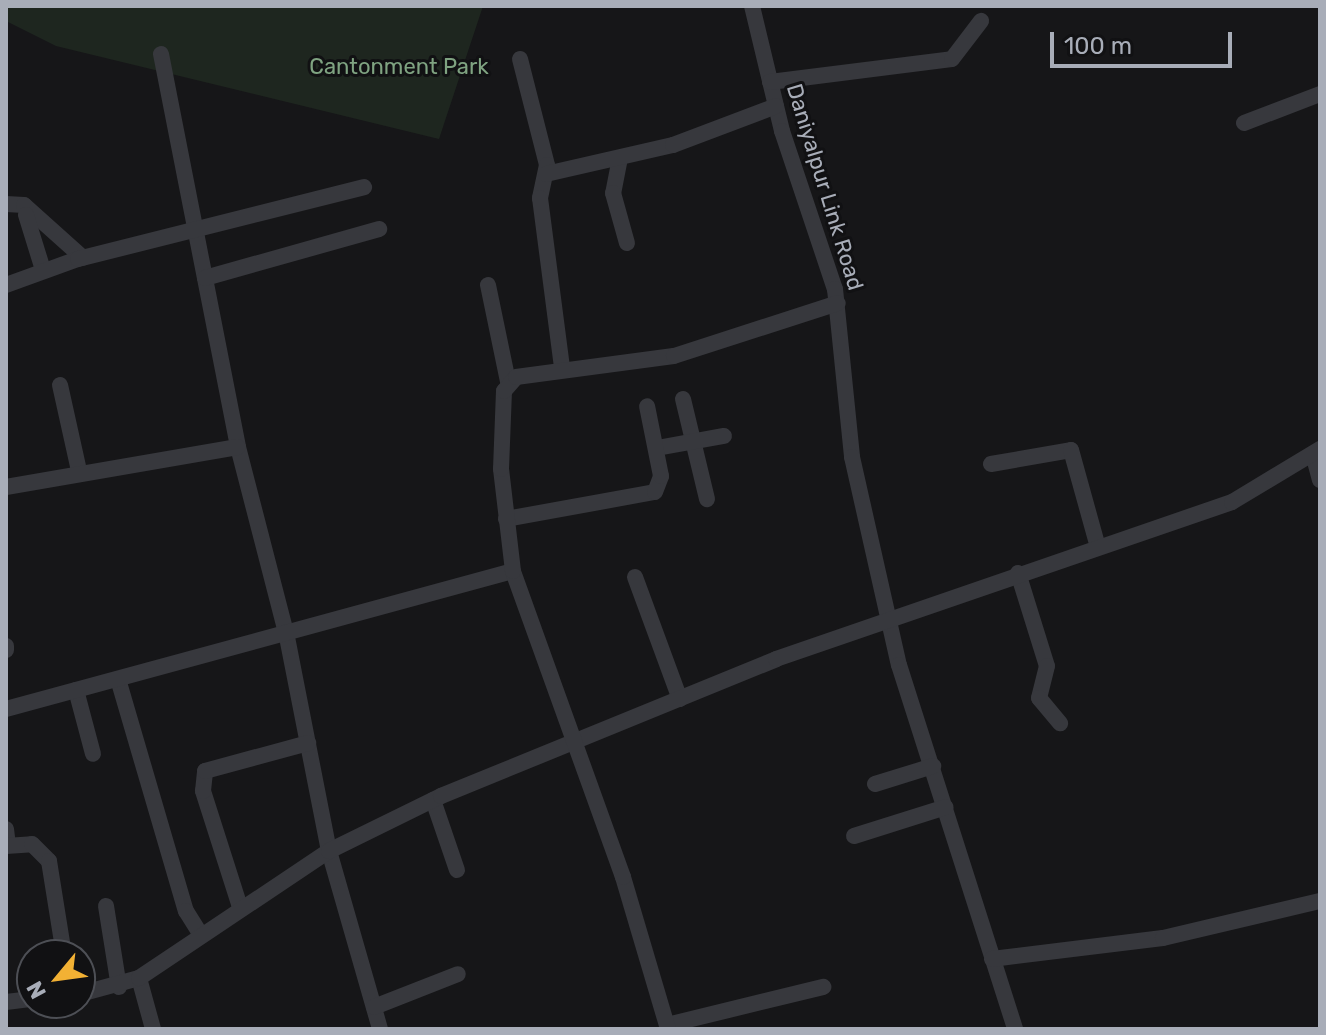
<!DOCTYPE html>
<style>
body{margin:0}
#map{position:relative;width:1326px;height:1035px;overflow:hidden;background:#161618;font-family:Rubik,sans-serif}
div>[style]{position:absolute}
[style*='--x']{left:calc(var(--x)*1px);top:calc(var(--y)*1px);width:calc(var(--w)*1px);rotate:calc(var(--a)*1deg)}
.green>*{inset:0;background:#1e261f}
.minor>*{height:16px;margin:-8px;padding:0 8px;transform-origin:8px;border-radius:8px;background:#37383d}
span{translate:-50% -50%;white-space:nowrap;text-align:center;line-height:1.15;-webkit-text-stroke:6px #111113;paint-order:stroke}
.park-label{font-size:22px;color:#7fa381}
.street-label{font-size:22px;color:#a8adb8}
.frame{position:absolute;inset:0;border:8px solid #a8adb8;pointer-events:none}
.north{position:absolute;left:16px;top:939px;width:80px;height:80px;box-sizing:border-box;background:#111113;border:2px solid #4d4f55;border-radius:50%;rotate:241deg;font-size:22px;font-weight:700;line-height:32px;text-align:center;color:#a8adb8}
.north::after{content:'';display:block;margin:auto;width:28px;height:36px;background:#f2b134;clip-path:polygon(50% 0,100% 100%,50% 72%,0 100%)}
.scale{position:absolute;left:1050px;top:32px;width:182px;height:36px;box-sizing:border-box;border:4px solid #a8adb8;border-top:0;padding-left:10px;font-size:24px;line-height:28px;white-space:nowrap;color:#a8adb8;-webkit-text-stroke:6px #111113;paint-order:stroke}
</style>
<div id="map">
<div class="green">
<i style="clip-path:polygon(6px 6px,483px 6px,439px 139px,56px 46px,6px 21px)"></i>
</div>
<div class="minor">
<i style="--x:752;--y:6;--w:129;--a:76.5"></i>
<i style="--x:782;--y:131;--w:167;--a:71.5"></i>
<i style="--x:835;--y:289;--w:169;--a:84.2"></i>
<i style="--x:852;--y:457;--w:213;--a:77.3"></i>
<i style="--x:899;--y:665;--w:382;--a:72.3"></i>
<i style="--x:161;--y:54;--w:400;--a:78.9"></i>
<i style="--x:238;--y:447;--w:191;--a:75.5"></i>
<i style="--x:286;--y:632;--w:223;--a:78.9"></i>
<i style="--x:329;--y:851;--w:185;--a:74"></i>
<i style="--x:520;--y:59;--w:109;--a:75.7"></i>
<i style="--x:547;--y:165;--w:34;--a:102"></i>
<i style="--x:540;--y:198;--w:170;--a:82.6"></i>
<i style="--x:770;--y:82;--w:183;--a:-7.2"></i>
<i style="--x:952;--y:59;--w:48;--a:-52.7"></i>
<i style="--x:1244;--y:123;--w:81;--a:-20.9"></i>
<i style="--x:620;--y:158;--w:36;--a:101"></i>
<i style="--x:613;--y:193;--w:52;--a:74.4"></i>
<i style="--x:546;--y:174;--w:130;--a:-12.9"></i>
<i style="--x:673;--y:145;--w:110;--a:-20.7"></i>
<i style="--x:6;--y:204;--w:18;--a:3"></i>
<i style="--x:24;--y:205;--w:79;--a:41.9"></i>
<i style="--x:26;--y:215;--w:58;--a:72.8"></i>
<i style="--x:205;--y:278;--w:181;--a:-15.7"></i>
<i style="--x:6;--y:285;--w:77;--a:-19.9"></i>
<i style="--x:78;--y:259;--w:295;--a:-14.1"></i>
<i style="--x:488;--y:285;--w:99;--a:78.3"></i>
<i style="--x:60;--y:385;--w:88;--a:77.5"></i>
<i style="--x:683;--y:399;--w:103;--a:76.5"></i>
<i style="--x:657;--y:448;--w:68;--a:-10.2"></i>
<i style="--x:1313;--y:454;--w:27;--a:75"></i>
<i style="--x:991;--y:464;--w:81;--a:-9.9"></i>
<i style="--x:1071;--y:450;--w:98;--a:74.5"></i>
<i style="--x:6;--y:487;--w:235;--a:-9.8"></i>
<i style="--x:506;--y:519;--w:151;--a:-10.3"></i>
<i style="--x:655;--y:492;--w:17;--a:-69"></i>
<i style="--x:661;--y:476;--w:71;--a:-101.3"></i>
<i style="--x:1018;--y:573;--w:97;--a:72.7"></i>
<i style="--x:1047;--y:666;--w:33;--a:104"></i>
<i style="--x:1039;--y:698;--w:33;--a:50"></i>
<i style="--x:635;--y:577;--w:130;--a:69.8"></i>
<i style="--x:6;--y:646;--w:4;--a:90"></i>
<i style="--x:118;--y:679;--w:242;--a:73.7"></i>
<i style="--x:186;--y:911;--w:28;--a:58"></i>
<i style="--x:76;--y:690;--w:66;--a:75.1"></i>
<i style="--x:6;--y:709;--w:525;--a:-15.23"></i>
<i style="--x:875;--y:784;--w:61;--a:-17.2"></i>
<i style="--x:433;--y:800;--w:74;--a:71.1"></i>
<i style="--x:6;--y:829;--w:16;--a:83"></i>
<i style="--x:854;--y:836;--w:96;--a:-17.5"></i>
<i style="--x:6;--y:846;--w:26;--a:-4"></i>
<i style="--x:32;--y:844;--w:24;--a:45"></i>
<i style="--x:49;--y:861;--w:95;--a:80.9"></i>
<i style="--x:106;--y:906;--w:82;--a:80.9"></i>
<i style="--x:240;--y:907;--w:122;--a:-107.7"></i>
<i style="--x:203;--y:791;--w:20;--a:-84"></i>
<i style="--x:205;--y:771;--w:107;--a:-15.2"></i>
<i style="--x:992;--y:959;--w:172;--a:-7"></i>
<i style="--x:1163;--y:938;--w:161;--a:-13.3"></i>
<i style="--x:139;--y:978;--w:53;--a:74.6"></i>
<i style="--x:80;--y:994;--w:61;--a:-15.2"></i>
<i style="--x:139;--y:978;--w:229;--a:-33.8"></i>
<i style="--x:329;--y:851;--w:125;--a:-26.2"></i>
<i style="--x:441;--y:796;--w:362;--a:-22.2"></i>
<i style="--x:776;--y:659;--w:482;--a:-19"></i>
<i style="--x:1232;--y:502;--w:103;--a:-31.1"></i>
<i style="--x:6;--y:1002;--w:26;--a:-7"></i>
<i style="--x:374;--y:1007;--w:90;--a:-21.4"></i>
<i style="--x:667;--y:1025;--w:161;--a:-13.7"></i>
<i style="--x:668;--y:1029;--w:159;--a:-106.5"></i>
<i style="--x:623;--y:877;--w:325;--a:-109.8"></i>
<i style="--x:513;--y:571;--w:103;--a:-96.7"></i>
<i style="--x:501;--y:469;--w:78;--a:-87.8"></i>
<i style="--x:504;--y:391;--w:18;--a:-49"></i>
<i style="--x:516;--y:377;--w:159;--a:-7.6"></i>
<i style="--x:674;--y:356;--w:172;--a:-17.9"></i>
</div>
<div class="park-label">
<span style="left:399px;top:67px">Cantonment Park</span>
</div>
<div class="street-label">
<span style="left:825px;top:187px;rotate:73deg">Daniyalpur Link Road</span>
</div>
<div class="frame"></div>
<div class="north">N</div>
<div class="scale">100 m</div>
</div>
